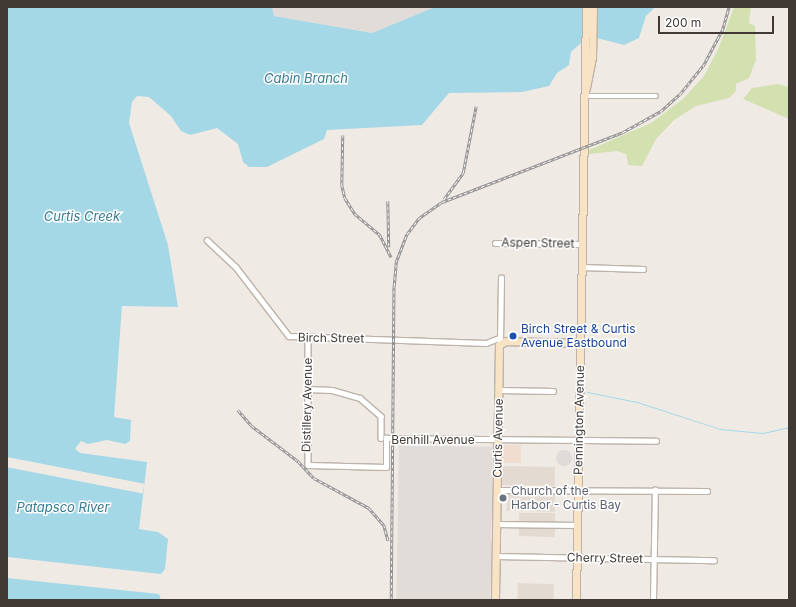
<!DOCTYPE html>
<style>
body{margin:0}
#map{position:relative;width:796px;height:607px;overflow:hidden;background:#f0eae4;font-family:Inter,sans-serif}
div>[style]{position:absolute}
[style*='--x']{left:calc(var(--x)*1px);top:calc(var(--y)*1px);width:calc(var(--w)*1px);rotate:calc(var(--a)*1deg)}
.residential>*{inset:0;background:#e3dbd2;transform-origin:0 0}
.commercial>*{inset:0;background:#f0ddd0;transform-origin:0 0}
.industrial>*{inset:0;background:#e2dcd9;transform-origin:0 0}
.green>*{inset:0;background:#d3e0b0}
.parking>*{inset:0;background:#dedbd9}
.round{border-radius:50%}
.water>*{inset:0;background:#a5d8e7}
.pier>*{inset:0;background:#f0eae4;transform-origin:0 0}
.stream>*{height:1px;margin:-0.5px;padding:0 0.5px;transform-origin:0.5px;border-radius:0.5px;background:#a5d8e7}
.roads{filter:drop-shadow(1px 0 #bdb3aa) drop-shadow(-1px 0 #bdb3aa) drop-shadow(0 1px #bdb3aa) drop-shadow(0 -1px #bdb3aa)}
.street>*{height:4.5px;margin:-2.25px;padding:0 2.25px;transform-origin:2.25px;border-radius:2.25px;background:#fff}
.secondary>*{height:7px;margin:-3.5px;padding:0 3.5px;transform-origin:3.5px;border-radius:3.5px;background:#f8e3c5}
.rail>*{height:2.5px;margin-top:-1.25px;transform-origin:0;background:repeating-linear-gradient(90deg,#fff 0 3px,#939393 0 6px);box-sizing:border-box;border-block:1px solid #939393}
.dots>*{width:11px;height:11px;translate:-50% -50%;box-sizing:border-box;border:2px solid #fff;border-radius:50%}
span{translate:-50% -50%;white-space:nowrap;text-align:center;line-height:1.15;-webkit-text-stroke:3px #fff;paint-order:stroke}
.street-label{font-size:12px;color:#413a34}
.transit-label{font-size:12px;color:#164399}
.left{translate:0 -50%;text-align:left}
.worship-label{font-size:12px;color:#5b616d}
.water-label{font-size:13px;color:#367b92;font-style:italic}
.frame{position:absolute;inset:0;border:8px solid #413a34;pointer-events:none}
.scale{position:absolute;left:658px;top:16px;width:116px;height:18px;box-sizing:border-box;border:2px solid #413a34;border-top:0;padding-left:5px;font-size:12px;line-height:14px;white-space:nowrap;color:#413a34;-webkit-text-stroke:3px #fff;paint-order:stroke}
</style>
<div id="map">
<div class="residential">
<i style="left:502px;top:466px;width:53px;height:19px;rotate:1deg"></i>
<i style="left:507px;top:494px;width:48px;height:17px;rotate:1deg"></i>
<i style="left:519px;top:513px;width:36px;height:9px"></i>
<i style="left:519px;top:526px;width:36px;height:10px;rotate:2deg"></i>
<i style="left:518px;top:583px;width:36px;height:17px;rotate:2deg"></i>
</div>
<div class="commercial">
<i style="left:502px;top:445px;width:19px;height:18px"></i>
</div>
<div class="industrial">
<i style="clip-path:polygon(272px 7px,435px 7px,373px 33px,274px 16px)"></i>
<i style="left:399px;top:445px;width:94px;height:155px;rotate:1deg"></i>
</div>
<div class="green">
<i style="clip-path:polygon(734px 7px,751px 7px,749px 23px,755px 26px,756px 60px,749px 78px,736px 84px,736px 91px,729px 98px,696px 106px,674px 120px,656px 139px,642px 166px,628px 165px,626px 154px,617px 151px,589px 154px,589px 150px,651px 123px,683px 99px,704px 76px,719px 47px)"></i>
<i style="clip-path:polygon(778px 84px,789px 87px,789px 119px,743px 99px,752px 88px)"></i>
</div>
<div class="parking">
<i class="round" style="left:556px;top:450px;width:16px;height:16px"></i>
</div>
<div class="water">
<i style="clip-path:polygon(7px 7px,272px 7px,274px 16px,372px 33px,435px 7px,655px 7px,646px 16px,639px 38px,624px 45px,597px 38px,581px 43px,571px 52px,569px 65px,557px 73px,549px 86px,522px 92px,449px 93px,422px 125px,327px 130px,324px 139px,267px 167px,249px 167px,243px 162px,238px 144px,217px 128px,190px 135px,181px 131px,171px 116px,149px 97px,137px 96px,132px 102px,129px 123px,168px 245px,178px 307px,122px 306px,114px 417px,131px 420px,130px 441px,125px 444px,107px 440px,88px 444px,81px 441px,75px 449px,80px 453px,147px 462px,139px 529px,158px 532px,168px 539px,165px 569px,161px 574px,7px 557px)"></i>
<i style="clip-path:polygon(7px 578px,159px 594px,161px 600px,7px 600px)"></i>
</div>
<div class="pier">
<i style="left:7px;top:457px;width:140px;height:10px;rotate:11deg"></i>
</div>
<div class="stream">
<i style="--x:587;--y:392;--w:51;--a:11.3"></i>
<i style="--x:637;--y:402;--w:87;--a:18"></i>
<i style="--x:720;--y:429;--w:43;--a:5.3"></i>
<i style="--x:763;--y:433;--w:27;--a:-13"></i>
</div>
<div class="roads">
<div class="street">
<i style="--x:583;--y:96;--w:73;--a:0"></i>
<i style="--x:207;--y:240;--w:40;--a:43"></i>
<i style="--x:236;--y:267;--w:87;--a:52.5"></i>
<i style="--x:289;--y:336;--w:197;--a:2"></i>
<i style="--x:486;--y:343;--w:14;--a:-21"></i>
<i style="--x:495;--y:243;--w:86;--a:0.7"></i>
<i style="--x:581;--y:267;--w:62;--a:1.8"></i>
<i style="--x:500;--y:341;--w:63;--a:-89.1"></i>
<i style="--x:308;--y:343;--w:122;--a:90"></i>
<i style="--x:308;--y:465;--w:78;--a:1.5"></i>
<i style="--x:386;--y:467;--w:29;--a:-90"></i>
<i style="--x:386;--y:438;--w:270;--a:0.6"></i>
<i style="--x:307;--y:389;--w:25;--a:2"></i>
<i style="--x:332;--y:390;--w:29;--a:16"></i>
<i style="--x:360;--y:398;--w:28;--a:41"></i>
<i style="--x:381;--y:416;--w:22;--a:90"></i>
<i style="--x:499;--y:390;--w:54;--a:1.1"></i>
<i style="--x:497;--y:490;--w:210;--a:0.3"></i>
<i style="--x:496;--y:524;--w:81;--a:0.7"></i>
<i style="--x:496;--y:556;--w:218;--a:1.1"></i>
<i style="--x:653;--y:600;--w:110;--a:-89"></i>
</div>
<div class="secondary">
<i style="--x:586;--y:88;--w:32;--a:-79"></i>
<i style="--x:592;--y:57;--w:50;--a:-88.9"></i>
<i style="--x:495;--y:600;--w:255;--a:-89.1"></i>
<i style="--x:499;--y:345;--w:8;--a:-30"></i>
<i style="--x:506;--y:341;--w:74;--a:1.5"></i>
<i style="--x:576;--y:600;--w:593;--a:-89.03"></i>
</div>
</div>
<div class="rail">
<i style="--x:343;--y:135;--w:50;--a:91.1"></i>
<i style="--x:342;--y:185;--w:13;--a:77"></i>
<i style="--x:345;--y:198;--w:19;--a:58"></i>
<i style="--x:355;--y:214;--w:33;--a:40"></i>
<i style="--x:380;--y:235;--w:25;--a:63"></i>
<i style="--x:444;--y:199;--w:32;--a:-54"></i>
<i style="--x:463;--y:173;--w:68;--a:-79"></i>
<i style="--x:388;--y:201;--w:46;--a:88.8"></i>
<i style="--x:238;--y:410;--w:21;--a:49"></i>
<i style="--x:252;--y:426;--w:58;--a:37.3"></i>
<i style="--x:298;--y:461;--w:23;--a:47"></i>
<i style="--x:314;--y:478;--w:63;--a:28.6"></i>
<i style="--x:369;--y:508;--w:23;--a:49"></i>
<i style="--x:384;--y:525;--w:16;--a:75"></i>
<i style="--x:391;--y:600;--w:314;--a:-89.5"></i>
<i style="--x:394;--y:286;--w:24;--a:-85"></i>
<i style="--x:396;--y:262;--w:30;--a:-69"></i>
<i style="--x:407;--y:234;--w:20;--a:-53"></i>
<i style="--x:419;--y:218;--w:28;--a:-35"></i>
<i style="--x:442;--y:202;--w:194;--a:-21.1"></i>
<i style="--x:623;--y:132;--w:43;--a:-28.9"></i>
<i style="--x:661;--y:111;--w:25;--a:-42"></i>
<i style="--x:680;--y:94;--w:36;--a:-51"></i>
<i style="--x:703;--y:66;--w:40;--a:-62"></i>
<i style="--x:722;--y:31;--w:25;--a:-74"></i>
</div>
<div class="dots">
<i style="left:513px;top:336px;background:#1a4fb4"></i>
<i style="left:503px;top:498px;background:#6b7280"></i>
</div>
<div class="street-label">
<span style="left:538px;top:243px;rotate:1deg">Aspen Street</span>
<span style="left:331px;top:338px;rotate:1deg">Birch Street</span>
<span style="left:307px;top:405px;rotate:-89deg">Distillery Avenue</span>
<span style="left:579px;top:420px;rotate:-89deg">Pennington Avenue</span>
<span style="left:498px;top:438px;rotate:-89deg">Curtis Avenue</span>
<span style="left:433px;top:440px">Benhill Avenue</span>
<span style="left:605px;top:558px;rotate:1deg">Cherry Street</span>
</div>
<div class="transit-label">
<span class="left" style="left:521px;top:336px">Birch Street &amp; Curtis<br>Avenue Eastbound</span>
</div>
<div class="worship-label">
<span class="left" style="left:511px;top:498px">Church of the<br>Harbor - Curtis Bay</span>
</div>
<div class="water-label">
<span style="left:306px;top:78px">Cabin Branch</span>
<span style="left:82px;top:216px">Curtis Creek</span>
<span style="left:63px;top:507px">Patapsco River</span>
</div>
<div class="frame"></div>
<div class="scale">200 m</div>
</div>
